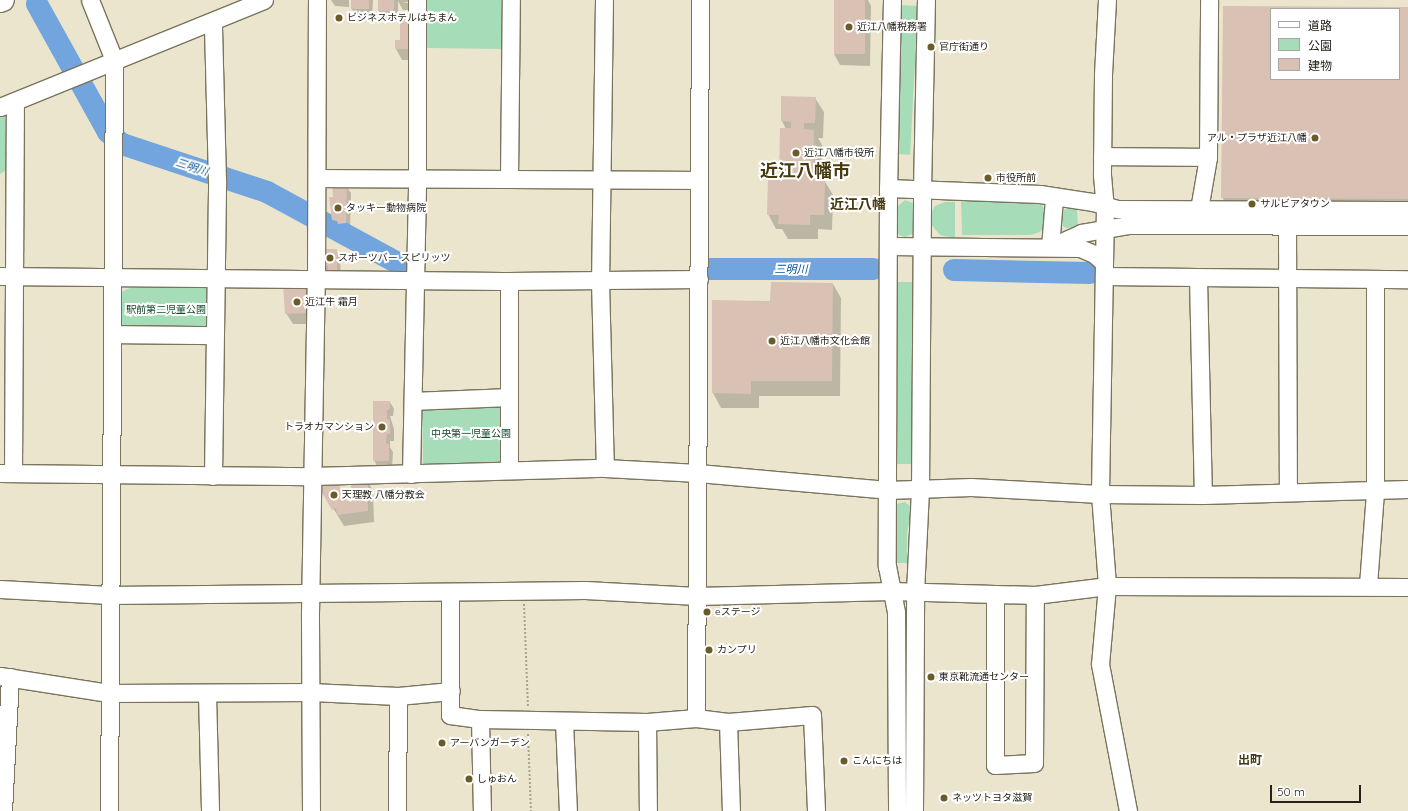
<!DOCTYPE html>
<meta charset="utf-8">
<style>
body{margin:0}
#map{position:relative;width:1408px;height:811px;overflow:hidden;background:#ece5cd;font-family:Quicksand,"Noto Sans JP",sans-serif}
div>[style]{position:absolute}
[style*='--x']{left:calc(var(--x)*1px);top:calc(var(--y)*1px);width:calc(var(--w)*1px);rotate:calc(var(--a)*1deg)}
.green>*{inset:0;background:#a7dcb9;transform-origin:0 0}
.shadow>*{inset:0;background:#0003}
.river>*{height:22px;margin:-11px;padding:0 11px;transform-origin:11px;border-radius:11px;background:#72a4dd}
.building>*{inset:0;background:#d9c1b4;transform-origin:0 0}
.path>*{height:2px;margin-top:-1px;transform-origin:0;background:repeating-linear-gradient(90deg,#a7a18e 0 2px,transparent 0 4px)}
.roads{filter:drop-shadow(1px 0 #7a745e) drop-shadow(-1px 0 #7a745e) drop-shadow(0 1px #7a745e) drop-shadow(0 -1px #7a745e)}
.minor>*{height:17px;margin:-8.5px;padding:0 8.5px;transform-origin:8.5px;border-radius:8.5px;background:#fff}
.major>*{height:22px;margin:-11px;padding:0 11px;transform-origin:11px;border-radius:11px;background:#fff}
.dots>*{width:11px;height:11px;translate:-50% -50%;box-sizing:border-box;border:2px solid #fff;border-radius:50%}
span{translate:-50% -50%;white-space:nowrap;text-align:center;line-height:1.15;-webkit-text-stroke:4px #fff;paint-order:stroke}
.poi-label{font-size:10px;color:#242118}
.left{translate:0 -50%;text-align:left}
.right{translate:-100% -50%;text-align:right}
.park-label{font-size:10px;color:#10482a}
.water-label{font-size:11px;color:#035295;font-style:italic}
.quarter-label{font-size:12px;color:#463a10;font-weight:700}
.district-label{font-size:14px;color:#463a10;font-weight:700}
.town-label{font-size:18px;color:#463a10;font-weight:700}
.legend{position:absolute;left:1270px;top:8px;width:130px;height:72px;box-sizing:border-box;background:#fff;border:1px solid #a7a6a3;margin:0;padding:5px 7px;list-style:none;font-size:12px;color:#242118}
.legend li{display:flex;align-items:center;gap:8px;height:20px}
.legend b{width:20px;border:1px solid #a7a6a3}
.scale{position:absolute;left:1270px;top:785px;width:91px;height:18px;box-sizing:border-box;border:2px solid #242118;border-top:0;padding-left:5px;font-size:12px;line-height:14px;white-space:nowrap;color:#242118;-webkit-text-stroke:3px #fff;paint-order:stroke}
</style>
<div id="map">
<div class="green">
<i style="clip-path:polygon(424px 0,506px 0,505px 45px,501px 49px,428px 48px,423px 43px)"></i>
<i style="left:899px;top:5px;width:19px;height:149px;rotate:3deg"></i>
<i style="clip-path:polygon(4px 113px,8px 117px,8px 169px,0 174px,0 114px)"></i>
<i style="clip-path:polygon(961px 198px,1036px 200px,1046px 210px,1045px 224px,1040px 232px,1031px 235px,962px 235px)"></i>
<i style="clip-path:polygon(905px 200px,913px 203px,915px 208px,914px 233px,905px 237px,899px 235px,897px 230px,898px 206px)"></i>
<i style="clip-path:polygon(945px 202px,955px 202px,955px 238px,940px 235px,930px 223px,929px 216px,935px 206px)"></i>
<i style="clip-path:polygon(1077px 208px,1078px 227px,1066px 228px,1061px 225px,1058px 221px,1061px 210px)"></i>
<i style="left:897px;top:282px;width:19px;height:182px"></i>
<i style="clip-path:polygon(130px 288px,209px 288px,210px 326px,206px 332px,126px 331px,120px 325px,121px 292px)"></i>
<i style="left:501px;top:403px;width:61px;height:79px;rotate:89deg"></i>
<i style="clip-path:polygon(905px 502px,912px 508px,907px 533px,907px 563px,894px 563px,895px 510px,896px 504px)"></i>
</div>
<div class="shadow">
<i style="clip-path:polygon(331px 0,349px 0,349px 7px,335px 6px)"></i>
<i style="clip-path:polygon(352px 0,373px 0,372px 16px,356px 16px,352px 9px)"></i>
<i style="clip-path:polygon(379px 0,414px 0,414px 2px,402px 2px,414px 4px,414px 10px,403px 10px,398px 1px,398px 18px,383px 18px,379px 11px)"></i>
<i style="clip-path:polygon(835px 0,868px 0,871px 6px,870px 66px,840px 65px,834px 54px)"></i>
<i style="clip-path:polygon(evenodd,1224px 7px,1408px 8px,1408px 213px,1231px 212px,1222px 197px,1224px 7px,1271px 9px,1399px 9px,1399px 79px,1271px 79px,1271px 9px)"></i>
<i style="clip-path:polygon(401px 14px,417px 60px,402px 60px,396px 49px,401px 41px)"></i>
<i style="clip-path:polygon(815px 98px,824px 112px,823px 138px,818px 138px,822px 145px,821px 180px,824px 180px,833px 195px,832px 230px,818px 229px,818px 239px,788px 239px,782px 229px,776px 229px,768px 214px,780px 177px,786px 129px,782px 121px)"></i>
<i style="clip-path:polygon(346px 186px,351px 193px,350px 230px,343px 231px,332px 220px)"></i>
<i style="clip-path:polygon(336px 250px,340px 257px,341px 281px,327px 274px,323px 267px)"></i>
<i style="clip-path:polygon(833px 284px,841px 298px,840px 396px,759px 396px,759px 408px,721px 408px,713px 393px,713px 301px,771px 302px)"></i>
<i style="clip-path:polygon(306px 287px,315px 324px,293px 324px,286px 313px)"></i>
<i style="clip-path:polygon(374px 402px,390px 402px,394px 409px,393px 416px,390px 416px,394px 429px,394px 441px,390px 441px,390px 447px,393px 452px,392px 468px,378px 468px,374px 460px)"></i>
<i style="clip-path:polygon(367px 480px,373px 491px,374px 522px,344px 526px,322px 490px,352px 503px)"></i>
</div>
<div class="river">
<i style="--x:37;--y:4;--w:146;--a:61"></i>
<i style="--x:108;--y:132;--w:18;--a:41"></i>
<i style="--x:122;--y:144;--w:153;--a:18.3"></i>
<i style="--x:267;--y:192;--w:159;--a:28.5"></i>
<i style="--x:709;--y:269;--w:164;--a:0"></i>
<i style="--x:954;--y:270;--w:136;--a:1.3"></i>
</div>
<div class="building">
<i style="left:351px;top:0;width:18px;height:9px"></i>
<i style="left:378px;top:0;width:16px;height:11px"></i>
<i style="left:834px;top:0;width:31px;height:54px"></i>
<i style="clip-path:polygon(evenodd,1223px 6px,1408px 7px,1408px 199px,1221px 198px,1223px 6px,1271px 9px,1399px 9px,1399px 79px,1271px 79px,1271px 9px)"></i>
<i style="clip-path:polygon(400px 13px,411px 13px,411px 49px,395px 49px,395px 40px,400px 40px)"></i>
<i style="clip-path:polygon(781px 96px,816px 97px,815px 123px,804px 123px,804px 129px,814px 130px,813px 179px,825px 179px,824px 215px,810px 215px,810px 225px,778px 224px,779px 215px,767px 215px,768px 176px,779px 176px,780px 128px,791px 128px,791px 122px,781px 121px)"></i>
<i style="clip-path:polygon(332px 184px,347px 185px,346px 223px,338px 224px,337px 221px,332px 220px,329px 197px,333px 197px)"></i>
<i style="clip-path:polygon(324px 249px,337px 249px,337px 274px,328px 275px,328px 266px,322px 267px)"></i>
<i style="clip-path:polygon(771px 282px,833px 283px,832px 381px,751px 381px,751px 394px,712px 393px,712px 300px,770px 301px)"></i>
<i style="clip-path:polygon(283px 285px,306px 286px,310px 290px,309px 313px,285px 314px)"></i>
<i style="clip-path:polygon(373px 401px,390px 401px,390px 409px,387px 410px,387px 419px,390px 420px,390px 434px,387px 434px,386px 443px,389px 444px,389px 461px,373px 461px)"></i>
<i style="clip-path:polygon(336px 479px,347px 502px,351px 502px,351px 479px,368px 479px,368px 511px,337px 515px,336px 508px,332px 510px,320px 489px,323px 487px,321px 483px)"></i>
</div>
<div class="path">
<i style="--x:191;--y:310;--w:10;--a:-6"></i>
<i style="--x:524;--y:604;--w:102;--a:87.8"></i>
<i style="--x:528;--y:734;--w:77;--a:87.8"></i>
</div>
<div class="roads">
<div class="minor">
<i style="--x:90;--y:0;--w:65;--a:68.2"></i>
<i style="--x:114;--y:60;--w:751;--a:90.38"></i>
<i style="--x:604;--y:0;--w:281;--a:90.8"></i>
<i style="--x:600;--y:281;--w:187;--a:88.5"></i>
<i style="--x:892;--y:0;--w:188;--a:91.2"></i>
<i style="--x:888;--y:188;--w:378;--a:90.2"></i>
<i style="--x:887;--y:566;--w:47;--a:78.9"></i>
<i style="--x:896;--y:612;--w:199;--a:89.7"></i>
<i style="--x:1107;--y:0;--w:75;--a:93.1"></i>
<i style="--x:1103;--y:75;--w:100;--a:90.6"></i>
<i style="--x:1102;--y:175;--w:32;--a:85"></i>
<i style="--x:1105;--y:207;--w:287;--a:91"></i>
<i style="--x:1100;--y:494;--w:92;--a:85.6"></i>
<i style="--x:1107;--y:586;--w:78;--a:95.1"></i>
<i style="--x:1100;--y:664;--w:150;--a:79.2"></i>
<i style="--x:0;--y:107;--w:285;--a:-22.1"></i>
<i style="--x:1102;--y:156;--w:106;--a:0.5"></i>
<i style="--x:317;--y:178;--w:382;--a:0.3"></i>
<i style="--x:509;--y:178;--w:178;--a:-89.4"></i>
<i style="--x:888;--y:188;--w:152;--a:2.3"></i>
<i style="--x:1040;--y:194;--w:54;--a:8.6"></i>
<i style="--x:1093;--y:202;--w:25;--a:16"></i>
<i style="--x:1117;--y:209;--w:291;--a:0.2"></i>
<i style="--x:1197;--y:221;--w:65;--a:-80.2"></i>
<i style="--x:1208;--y:157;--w:157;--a:-89.6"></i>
<i style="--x:1287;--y:227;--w:265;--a:89.8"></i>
<i style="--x:888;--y:246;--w:192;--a:0.6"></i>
<i style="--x:1080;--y:248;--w:15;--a:23"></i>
<i style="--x:1094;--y:254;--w:13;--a:42"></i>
<i style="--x:1050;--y:247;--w:34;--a:-24"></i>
<i style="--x:1081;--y:233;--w:49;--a:-9.5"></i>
<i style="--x:1129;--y:225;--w:279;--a:0.2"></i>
<i style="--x:1050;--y:247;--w:49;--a:-85.3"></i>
<i style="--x:0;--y:276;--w:509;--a:0.56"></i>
<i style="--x:509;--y:281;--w:190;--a:-0.6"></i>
<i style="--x:1104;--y:276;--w:304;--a:0.6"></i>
<i style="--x:1198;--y:278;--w:217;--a:88.7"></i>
<i style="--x:113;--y:334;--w:100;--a:0.6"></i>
<i style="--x:413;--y:401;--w:95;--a:-2.4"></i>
<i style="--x:509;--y:470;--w:189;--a:-90"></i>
<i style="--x:0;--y:473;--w:312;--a:0.6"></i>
<i style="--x:312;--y:476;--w:293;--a:-1.6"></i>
<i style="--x:605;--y:468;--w:93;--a:3.1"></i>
<i style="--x:698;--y:473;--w:190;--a:5.1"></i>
<i style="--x:887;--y:490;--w:84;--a:-2"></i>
<i style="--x:971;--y:487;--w:129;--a:3.1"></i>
<i style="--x:1100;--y:494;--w:103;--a:0.6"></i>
<i style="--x:1203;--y:495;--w:205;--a:-1.7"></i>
<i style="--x:13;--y:473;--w:372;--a:-89.7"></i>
<i style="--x:411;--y:474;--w:296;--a:-88.8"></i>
<i style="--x:417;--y:178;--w:178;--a:-90"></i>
<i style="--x:213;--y:476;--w:296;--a:-89.2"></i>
<i style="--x:217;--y:180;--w:158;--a:-91.5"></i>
<i style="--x:1368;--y:585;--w:94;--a:-85.7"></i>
<i style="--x:1375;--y:491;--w:212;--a:-90"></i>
<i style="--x:0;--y:589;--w:109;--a:3.2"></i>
<i style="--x:109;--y:595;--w:476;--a:-0.6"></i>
<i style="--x:585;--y:590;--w:112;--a:3.1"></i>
<i style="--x:697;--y:596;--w:194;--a:-1.5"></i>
<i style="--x:891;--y:591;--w:144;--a:1.6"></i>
<i style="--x:1035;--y:595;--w:73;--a:-7.1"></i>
<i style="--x:1107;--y:586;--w:301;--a:0.2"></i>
<i style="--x:450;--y:592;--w:123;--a:90"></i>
<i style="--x:450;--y:715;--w:30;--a:8"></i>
<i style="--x:480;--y:719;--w:167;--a:1"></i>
<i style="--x:647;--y:722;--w:49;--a:-4.7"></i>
<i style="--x:696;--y:718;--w:32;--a:7"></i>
<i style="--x:728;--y:722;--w:84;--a:-4.8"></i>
<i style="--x:812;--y:715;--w:96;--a:87.6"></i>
<i style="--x:995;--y:594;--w:171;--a:90"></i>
<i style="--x:995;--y:765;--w:39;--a:-3"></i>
<i style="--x:1034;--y:763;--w:168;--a:-89.7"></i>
<i style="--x:0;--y:676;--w:110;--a:8.9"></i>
<i style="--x:109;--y:693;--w:201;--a:-0.3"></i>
<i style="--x:310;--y:692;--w:88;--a:2.6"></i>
<i style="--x:398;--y:696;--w:53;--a:-5.4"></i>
<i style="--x:207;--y:694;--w:117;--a:88.5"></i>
<i style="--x:696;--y:718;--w:718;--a:-89.68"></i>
<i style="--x:480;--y:719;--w:92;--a:88.8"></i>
<i style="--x:564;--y:721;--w:90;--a:87.5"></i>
<i style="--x:647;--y:722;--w:89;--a:89.4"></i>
<i style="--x:728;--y:722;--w:89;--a:88.1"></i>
<i style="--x:3;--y:811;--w:134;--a:-87"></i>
<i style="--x:311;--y:811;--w:198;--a:-90.3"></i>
<i style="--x:310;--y:613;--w:334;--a:-89"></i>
<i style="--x:316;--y:279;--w:279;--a:-89.8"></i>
<i style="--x:397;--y:811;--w:115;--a:-89.5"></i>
<i style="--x:914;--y:811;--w:219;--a:-89.7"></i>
<i style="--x:915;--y:592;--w:102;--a:-87.2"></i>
<i style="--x:920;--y:490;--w:300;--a:-89.6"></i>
<i style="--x:922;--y:190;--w:190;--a:-88.8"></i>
</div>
<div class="major">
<i style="--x:0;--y:1;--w:3;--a:-18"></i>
</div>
</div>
<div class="dots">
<i style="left:339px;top:18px;background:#6b5b29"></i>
<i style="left:849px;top:27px;background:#6b5b29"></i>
<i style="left:931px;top:47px;background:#6b5b29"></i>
<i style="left:1315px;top:138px;background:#6b5b29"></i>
<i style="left:796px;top:153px;background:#6b5b29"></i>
<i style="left:988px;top:178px;background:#6b5b29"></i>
<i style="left:1252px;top:204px;background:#6b5b29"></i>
<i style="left:338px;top:208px;background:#6b5b29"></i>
<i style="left:330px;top:258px;background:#6b5b29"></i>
<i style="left:297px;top:302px;background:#6b5b29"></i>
<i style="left:772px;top:341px;background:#6b5b29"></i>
<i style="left:382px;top:427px;background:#6b5b29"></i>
<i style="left:334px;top:495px;background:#6b5b29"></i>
<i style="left:707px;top:612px;background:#6b5b29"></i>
<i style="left:709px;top:650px;background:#6b5b29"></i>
<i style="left:931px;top:677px;background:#6b5b29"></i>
<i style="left:442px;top:743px;background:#6b5b29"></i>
<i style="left:844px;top:761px;background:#6b5b29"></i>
<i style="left:469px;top:779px;background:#6b5b29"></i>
<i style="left:944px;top:798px;background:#6b5b29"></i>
</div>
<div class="poi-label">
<span class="left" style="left:347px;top:18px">ビジネスホテルはちまん</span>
<span class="left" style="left:857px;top:27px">近江八幡税務署</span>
<span class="left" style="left:939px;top:47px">官庁街通り</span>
<span class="right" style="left:1307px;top:138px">アル・プラザ近江八幡</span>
<span class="left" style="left:804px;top:153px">近江八幡市役所</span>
<span class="left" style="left:996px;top:178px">市役所前</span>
<span class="left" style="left:1260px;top:204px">サルビアタウン</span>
<span class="left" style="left:346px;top:208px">タッキー動物病院</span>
<span class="left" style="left:338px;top:258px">スポーツバー スピリッツ</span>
<span class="left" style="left:305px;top:302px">近江牛 霜月</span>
<span class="left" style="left:780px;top:341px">近江八幡市文化会館</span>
<span class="right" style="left:374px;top:427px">トラオカマンション</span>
<span class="left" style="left:342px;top:495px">天理教 八幡分教会</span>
<span class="left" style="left:715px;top:612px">eステージ</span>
<span class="left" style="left:717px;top:650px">カンプリ</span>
<span class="left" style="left:939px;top:677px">東京靴流通センター</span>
<span class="left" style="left:450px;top:743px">アーバンガーデン</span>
<span class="left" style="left:852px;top:761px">こんにちは</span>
<span class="left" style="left:477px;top:779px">しゅおん</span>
<span class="left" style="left:952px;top:798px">ネッツトヨタ滋賀</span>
</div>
<div class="park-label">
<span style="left:166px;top:310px">駅前第二児童公園</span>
<span style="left:471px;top:434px">中央第一児童公園</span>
</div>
<div class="water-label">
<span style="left:192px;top:167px;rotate:18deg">三明川</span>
<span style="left:791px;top:269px">三明川</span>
</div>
<div class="quarter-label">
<span style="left:1250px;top:760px">出町</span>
</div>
<div class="district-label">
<span style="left:858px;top:204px">近江八幡</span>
</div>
<div class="town-label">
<span style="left:805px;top:171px">近江八幡市</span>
</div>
<ul class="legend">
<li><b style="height:5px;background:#fff"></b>道路</li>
<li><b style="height:11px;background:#a7dcb9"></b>公園</li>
<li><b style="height:11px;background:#d9c1b4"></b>建物</li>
</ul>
<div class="scale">50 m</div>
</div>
